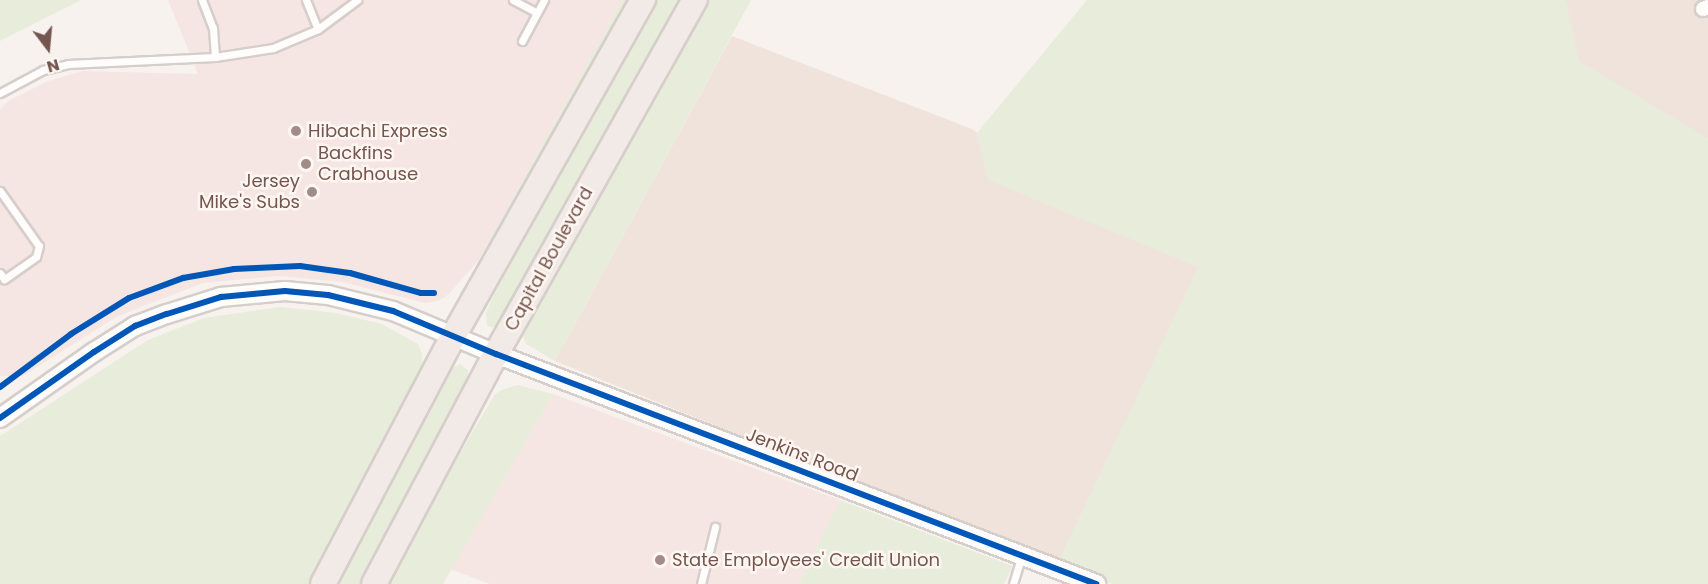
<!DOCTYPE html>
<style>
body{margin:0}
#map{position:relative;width:1708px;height:584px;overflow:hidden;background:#f7f2ee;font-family:Poppins,sans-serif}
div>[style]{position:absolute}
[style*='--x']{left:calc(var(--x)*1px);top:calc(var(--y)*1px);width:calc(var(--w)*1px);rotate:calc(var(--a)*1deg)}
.residential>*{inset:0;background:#efe3dc}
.commercial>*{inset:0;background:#f6e6e3}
.green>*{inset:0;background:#e8ecda}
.roads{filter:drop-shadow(2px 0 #d6ceca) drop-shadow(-2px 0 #d6ceca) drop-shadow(0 2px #d6ceca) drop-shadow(0 -2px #d6ceca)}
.service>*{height:7px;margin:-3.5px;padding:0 3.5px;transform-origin:3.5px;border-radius:3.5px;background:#fefdfc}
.minor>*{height:14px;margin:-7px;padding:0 7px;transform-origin:7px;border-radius:7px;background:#fefdfc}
.tertiary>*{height:18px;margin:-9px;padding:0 9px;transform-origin:9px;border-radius:9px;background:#fefdfc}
.trunk>*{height:24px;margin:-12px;padding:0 12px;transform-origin:12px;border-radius:12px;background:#f1eae6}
.cycleway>*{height:6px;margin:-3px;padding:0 3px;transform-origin:3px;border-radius:3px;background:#0057b8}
.dots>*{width:16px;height:16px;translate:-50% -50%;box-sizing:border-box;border:3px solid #fef6f1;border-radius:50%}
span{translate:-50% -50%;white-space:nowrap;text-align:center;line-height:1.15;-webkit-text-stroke:5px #fef6f1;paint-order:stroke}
.poi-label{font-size:18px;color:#75554f}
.left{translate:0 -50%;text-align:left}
.right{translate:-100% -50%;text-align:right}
.street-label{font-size:18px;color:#75554f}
.north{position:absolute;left:18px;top:18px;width:60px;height:60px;-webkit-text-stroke:4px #fef6f1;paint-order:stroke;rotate:164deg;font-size:16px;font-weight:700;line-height:24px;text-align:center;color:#75554f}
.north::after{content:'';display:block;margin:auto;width:21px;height:27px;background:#75554f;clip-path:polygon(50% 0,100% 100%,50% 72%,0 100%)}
</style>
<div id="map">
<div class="residential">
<i style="clip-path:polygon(1523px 0,1708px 0,1708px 207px)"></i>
<i style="clip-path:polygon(732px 36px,972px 129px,977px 133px,989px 180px,1199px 267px,1058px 563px,555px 361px)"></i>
</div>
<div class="commercial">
<i style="clip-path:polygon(168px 0,622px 0,478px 261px,449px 294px,438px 301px,425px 303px,342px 282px,278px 276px,203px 283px,118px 316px,23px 376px,0 376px,0 110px,8px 101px,48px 81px,83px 71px,198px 74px)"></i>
<i style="clip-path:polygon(553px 394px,840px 500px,799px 584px,490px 584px,450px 569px)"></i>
</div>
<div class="green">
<i style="clip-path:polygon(0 0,81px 0,0 41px)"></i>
<i style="clip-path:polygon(622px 0,632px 0,571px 109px,478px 261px)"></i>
<i style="clip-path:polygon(652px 0,683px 0,500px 323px,492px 327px,487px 326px,486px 313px,494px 295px)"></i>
<i style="clip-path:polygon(704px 0,751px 0,555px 361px,526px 344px,521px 332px)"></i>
<i style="clip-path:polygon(1087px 0,1566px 0,1579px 61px,1708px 138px,1708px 584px,1112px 584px,1058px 563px,1198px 267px,988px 180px,977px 133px)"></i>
<i style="clip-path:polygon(280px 307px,336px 313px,382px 324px,418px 344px,422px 354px,422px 371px,313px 584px,0 584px,0 436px,148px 340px,204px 318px)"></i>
<i style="clip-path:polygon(460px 364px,468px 370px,468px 376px,398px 508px,362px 584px,338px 584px,444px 372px)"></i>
<i style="clip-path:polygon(518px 385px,553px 394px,443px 584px,388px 584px,418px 525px,495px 394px,504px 389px)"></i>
<i style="clip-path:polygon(840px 500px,1012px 566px,1013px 566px,1004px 584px,799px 584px)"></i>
</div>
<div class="roads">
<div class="service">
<i style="--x:202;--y:0;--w:30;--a:69"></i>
<i style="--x:213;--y:28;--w:29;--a:86"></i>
<i style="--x:306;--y:0;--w:31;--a:68"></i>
<i style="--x:513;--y:0;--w:27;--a:28"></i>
<i style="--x:522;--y:41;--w:47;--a:-61.8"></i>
<i style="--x:0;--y:93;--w:49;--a:-28.1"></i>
<i style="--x:43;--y:70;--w:26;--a:-13"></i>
<i style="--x:68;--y:64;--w:147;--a:-2.7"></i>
<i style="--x:215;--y:57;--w:59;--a:-8.8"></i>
<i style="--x:273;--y:48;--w:49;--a:-22.9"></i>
<i style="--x:318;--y:29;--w:49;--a:-36.6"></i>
<i style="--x:0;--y:191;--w:67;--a:54.7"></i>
<i style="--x:39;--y:246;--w:11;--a:105"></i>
<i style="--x:36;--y:257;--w:39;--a:145"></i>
<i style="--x:4;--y:279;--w:7;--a:-124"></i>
<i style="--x:701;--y:584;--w:59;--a:-76.2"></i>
<i style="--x:1013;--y:584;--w:27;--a:-73"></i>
</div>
<div class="minor">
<i style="--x:1703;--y:9;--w:5;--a:-22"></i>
</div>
<div class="tertiary">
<i style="--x:0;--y:418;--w:115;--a:-35.1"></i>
<i style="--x:94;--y:352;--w:49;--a:-32.4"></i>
<i style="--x:135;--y:326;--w:34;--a:-21"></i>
<i style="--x:167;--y:314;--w:57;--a:-17.5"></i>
<i style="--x:221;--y:297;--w:64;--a:-5.4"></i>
<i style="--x:285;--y:291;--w:43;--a:5.3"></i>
<i style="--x:328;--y:295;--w:67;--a:13.8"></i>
<i style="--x:393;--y:311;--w:112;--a:22.7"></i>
<i style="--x:496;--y:354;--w:643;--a:20.97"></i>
</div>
<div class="trunk">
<i style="--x:323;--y:584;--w:281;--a:-62.3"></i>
<i style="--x:454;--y:335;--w:385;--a:-60.6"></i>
<i style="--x:374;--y:584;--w:260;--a:-62.1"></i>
<i style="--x:496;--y:354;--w:406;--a:-60.7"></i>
</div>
</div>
<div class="cycleway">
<i style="--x:0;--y:387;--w:89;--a:-36.7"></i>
<i style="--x:71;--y:334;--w:68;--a:-31.8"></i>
<i style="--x:129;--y:298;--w:58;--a:-20.3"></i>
<i style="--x:183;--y:278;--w:52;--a:-10"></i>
<i style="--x:234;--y:269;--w:66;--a:-2.6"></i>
<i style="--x:300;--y:266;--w:50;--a:8"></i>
<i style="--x:350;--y:273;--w:74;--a:15.7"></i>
<i style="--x:421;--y:293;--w:13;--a:0"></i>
<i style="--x:0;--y:418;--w:115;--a:-35.1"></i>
<i style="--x:94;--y:352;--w:49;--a:-32.4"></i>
<i style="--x:135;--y:326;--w:34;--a:-21"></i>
<i style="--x:167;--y:314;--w:57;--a:-17.5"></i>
<i style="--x:221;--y:297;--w:64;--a:-5.4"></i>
<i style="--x:285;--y:291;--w:43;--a:5.3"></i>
<i style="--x:328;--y:295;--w:67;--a:13.8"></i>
<i style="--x:393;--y:311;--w:112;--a:22.7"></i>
<i style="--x:496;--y:354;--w:643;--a:20.97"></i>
</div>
<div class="dots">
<i style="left:296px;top:131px;background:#a28c87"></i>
<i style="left:306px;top:164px;background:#a28c87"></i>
<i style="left:312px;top:192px;background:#a28c87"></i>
<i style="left:660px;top:560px;background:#a28c87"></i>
</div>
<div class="poi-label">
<span class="left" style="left:308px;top:131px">Hibachi Express</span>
<span class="left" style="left:318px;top:164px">Backfins<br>Crabhouse</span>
<span class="right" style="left:300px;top:192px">Jersey<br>Mike's Subs</span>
<span class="left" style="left:672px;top:560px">State Employees' Credit Union</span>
</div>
<div class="street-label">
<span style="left:549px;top:259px;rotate:-61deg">Capital Boulevard</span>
<span style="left:802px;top:455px;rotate:21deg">Jenkins Road</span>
</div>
<div class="north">N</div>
</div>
